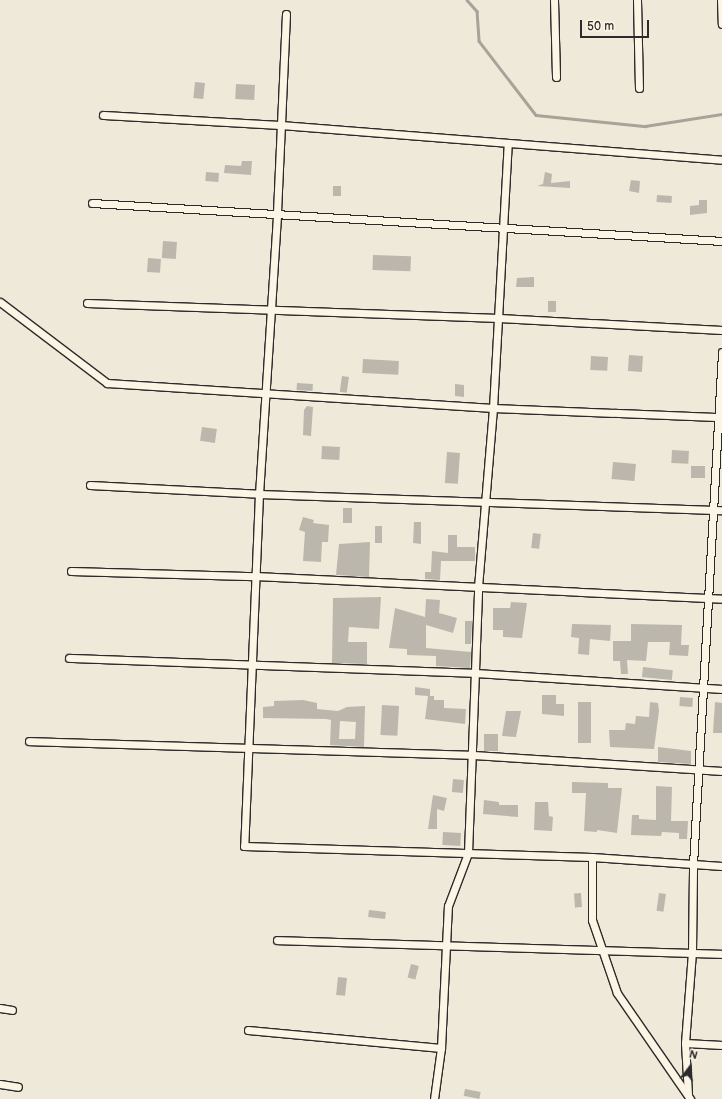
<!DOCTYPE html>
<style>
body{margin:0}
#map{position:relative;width:722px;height:1099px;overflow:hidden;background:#efe9da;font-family:"Balsamiq Sans",sans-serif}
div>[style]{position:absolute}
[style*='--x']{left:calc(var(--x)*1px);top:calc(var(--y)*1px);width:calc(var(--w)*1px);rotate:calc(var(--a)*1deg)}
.stream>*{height:2.5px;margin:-1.25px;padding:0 1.25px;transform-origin:1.25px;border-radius:1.25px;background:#a6a399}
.building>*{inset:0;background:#bcb7ac;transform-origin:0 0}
.roads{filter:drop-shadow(1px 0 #2b2b2b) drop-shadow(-1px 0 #2b2b2b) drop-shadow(0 1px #2b2b2b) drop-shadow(0 -1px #2b2b2b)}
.street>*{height:7px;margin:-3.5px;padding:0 3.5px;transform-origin:3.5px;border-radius:3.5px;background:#fcf5e5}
span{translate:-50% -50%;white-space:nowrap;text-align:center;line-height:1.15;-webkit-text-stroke:3px #fcf5e5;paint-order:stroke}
.north{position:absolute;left:670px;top:1047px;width:40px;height:40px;-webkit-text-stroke:3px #fcf5e5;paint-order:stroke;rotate:16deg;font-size:11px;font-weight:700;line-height:16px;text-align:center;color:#2b2b2b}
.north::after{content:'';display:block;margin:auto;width:14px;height:18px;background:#2b2b2b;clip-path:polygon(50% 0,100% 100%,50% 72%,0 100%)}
.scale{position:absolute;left:580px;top:20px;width:69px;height:18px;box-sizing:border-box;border:2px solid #2b2b2b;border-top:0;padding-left:5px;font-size:12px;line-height:14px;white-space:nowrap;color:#2b2b2b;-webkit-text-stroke:3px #fcf5e5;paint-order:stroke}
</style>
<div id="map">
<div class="stream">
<i style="--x:467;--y:0;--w:15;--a:48"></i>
<i style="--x:477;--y:11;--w:30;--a:86"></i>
<i style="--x:479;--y:41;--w:93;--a:52.4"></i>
<i style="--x:536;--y:115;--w:110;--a:5.8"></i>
<i style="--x:645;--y:126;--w:78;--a:-8.9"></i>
</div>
<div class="building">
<i style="left:195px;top:82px;width:10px;height:16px;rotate:6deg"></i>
<i style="left:236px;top:84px;width:19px;height:15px;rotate:3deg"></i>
<i style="clip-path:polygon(242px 161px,252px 161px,251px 175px,224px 173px,225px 165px,241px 166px)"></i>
<i style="left:206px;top:172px;width:13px;height:9px;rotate:4deg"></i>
<i style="clip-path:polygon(545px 172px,552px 174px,551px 183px,570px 181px,570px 188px,537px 186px,543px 184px)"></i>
<i style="clip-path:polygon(631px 180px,640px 181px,639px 193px,629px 191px)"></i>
<i style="left:333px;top:186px;width:8px;height:10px"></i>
<i style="left:657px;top:195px;width:15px;height:7px;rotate:4deg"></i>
<i style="clip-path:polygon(699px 200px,707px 200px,707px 213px,690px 215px,690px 206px,699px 205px)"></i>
<i style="left:163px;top:241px;width:14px;height:17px;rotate:4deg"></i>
<i style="left:373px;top:255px;width:38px;height:15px;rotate:2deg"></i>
<i style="left:148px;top:258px;width:13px;height:14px;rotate:4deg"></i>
<i style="clip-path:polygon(534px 277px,534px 287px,516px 287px,517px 278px)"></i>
<i style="left:556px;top:301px;width:11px;height:8px;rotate:90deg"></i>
<i style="left:629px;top:355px;width:14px;height:16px;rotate:4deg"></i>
<i style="left:591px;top:356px;width:17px;height:14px;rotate:3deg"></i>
<i style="left:363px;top:359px;width:36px;height:14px;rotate:3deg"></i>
<i style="left:342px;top:376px;width:7px;height:16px;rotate:8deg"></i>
<i style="left:297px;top:383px;width:16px;height:7px;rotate:4deg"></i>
<i style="clip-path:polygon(455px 384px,464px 385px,464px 397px,455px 396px)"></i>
<i style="clip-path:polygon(307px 406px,313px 407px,311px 436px,303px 435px,304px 410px)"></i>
<i style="left:202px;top:427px;width:15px;height:14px;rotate:8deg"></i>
<i style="left:322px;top:446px;width:18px;height:13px;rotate:3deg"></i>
<i style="left:672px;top:450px;width:17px;height:13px;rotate:3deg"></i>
<i style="left:447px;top:452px;width:13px;height:31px;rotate:4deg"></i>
<i style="left:613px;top:462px;width:23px;height:17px;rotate:5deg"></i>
<i style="left:691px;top:466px;width:14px;height:12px"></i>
<i style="left:343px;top:508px;width:9px;height:15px"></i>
<i style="clip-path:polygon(303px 517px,314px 520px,313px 523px,329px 525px,328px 542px,322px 542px,321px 562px,303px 561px,305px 532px,299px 530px)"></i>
<i style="clip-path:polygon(414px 522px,421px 522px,421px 544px,413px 543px)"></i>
<i style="left:375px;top:526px;width:7px;height:17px"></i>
<i style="left:533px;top:533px;width:8px;height:15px;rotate:7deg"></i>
<i style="clip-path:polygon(448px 535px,457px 535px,457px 547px,475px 547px,475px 561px,441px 561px,440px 580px,425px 579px,425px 572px,431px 572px,432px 551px,448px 553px)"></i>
<i style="clip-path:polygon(370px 542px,369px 577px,336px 575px,339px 544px)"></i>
<i style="clip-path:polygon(381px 597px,379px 629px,349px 627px,348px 642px,367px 642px,367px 664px,332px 663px,333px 598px)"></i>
<i style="clip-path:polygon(426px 599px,440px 600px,439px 613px,457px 618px,453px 633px,426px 625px,426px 648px,471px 652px,470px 668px,436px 666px,436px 656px,407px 655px,407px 649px,389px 648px,395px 608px,425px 617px)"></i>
<i style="clip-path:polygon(511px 602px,527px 603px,522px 638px,503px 637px,503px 630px,493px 630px,493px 608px,510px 608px)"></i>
<i style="clip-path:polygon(465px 621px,472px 621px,471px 644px,465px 644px)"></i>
<i style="clip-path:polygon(572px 624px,611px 625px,610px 641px,590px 639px,589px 655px,578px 654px,579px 638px,571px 637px)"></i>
<i style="clip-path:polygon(631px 624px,682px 625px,681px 645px,689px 645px,688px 656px,669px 655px,670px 642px,648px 642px,646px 661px,627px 660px,628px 674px,621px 674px,620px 661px,613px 661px,613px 641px,631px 641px)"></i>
<i style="left:643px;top:667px;width:30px;height:10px;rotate:6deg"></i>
<i style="clip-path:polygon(415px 687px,430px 689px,430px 696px,434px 696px,434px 700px,444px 700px,444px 708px,466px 709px,465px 724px,425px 719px,428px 696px,415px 695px)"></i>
<i style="clip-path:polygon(542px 695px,556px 695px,556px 704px,564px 704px,564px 716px,542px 714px)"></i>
<i style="left:680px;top:697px;width:13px;height:9px;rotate:4deg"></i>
<i style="clip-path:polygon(evenodd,303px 700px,317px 703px,317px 709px,338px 711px,347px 707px,365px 706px,364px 747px,330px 745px,331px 720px,326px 719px,263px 718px,263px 707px,274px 706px,274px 701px,303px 700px,340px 721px,356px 722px,355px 739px,339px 739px,340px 721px)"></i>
<i style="left:578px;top:702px;width:13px;height:41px"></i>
<i style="clip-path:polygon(650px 702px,658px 703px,659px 711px,654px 749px,610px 747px,609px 730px,625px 730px,626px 723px,635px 724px,636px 716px,649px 717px)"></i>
<i style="clip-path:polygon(715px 702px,722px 703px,722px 733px,713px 733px)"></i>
<i style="left:382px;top:705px;width:17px;height:30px;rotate:3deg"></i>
<i style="clip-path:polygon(506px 711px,521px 711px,516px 737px,502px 736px)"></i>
<i style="left:484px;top:734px;width:14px;height:17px"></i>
<i style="clip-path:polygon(658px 747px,691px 751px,691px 764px,658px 762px)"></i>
<i style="left:453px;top:779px;width:11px;height:13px;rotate:5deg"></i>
<i style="clip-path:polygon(572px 782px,608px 783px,608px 788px,622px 788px,617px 833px,597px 830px,597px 832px,584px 831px,586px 793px,572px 793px)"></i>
<i style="clip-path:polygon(656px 786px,672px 787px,671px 821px,688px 821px,687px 839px,679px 839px,679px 833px,662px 832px,661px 836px,631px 835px,632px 815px,639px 815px,639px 819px,656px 820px)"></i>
<i style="clip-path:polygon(433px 795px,447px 798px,444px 811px,437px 809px,437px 829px,428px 829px)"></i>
<i style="clip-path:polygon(484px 800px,499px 802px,499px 805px,518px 805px,518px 817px,483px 814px)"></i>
<i style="clip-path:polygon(535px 802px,548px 802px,549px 816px,553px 817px,552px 831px,534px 830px)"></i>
<i style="left:443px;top:832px;width:18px;height:13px;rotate:3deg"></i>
<i style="left:581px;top:893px;width:14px;height:7px;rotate:86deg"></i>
<i style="left:659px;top:893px;width:7px;height:18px;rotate:8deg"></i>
<i style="left:369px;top:910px;width:17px;height:7px;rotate:7deg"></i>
<i style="left:411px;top:964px;width:8px;height:14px;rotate:14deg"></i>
<i style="left:338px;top:977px;width:9px;height:18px;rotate:6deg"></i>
<i style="left:465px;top:1089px;width:16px;height:7px;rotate:11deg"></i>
</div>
<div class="roads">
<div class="street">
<i style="--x:554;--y:0;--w:77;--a:88.5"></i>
<i style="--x:637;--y:0;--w:88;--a:88.7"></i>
<i style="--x:721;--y:0;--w:24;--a:88"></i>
<i style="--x:286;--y:14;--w:202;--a:92.6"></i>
<i style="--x:277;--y:216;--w:279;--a:93.7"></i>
<i style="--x:259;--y:494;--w:352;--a:92.4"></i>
<i style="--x:244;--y:846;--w:348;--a:1.8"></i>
<i style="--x:592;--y:857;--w:130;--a:4"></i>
<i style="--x:103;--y:115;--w:178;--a:3.2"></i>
<i style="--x:281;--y:125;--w:442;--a:4.5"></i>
<i style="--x:92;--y:203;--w:631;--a:3.45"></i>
<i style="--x:0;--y:302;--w:134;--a:37.1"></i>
<i style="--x:107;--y:383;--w:387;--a:3.7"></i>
<i style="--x:493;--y:408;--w:229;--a:2.3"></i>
<i style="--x:87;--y:303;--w:412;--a:2.1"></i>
<i style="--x:499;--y:318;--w:223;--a:3.1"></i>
<i style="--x:90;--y:485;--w:169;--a:3"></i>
<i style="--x:259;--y:494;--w:463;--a:2"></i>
<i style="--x:71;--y:571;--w:184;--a:1.6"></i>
<i style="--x:255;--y:576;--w:468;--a:2.8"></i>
<i style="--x:69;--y:658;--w:406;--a:2.1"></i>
<i style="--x:475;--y:673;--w:248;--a:3.7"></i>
<i style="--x:29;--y:741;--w:444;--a:1.8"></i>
<i style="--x:473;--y:755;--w:250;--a:3.7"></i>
<i style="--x:592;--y:857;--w:63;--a:90"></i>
<i style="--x:592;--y:920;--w:77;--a:71.1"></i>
<i style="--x:617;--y:993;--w:129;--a:55.4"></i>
<i style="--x:277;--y:940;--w:445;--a:1.8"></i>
<i style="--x:0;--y:1008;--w:12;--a:9"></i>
<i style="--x:248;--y:1030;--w:194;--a:5.3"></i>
<i style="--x:685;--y:1043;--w:37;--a:3"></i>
<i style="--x:0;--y:1084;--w:18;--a:9"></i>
<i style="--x:688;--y:1094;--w:51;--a:-93.4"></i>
<i style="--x:685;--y:1043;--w:91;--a:-85.6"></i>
<i style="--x:692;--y:952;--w:87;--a:-89.3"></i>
<i style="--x:693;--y:865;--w:514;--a:-86.76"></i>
<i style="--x:434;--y:1099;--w:51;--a:-82.2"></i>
<i style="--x:441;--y:1048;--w:142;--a:-87.2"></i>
<i style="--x:448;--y:906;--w:57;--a:-69.3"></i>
<i style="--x:468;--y:853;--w:266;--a:-87.8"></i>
<i style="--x:478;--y:587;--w:180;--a:-85.2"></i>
<i style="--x:493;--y:408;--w:265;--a:-86.8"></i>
</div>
</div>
<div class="north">N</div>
<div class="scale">50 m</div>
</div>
